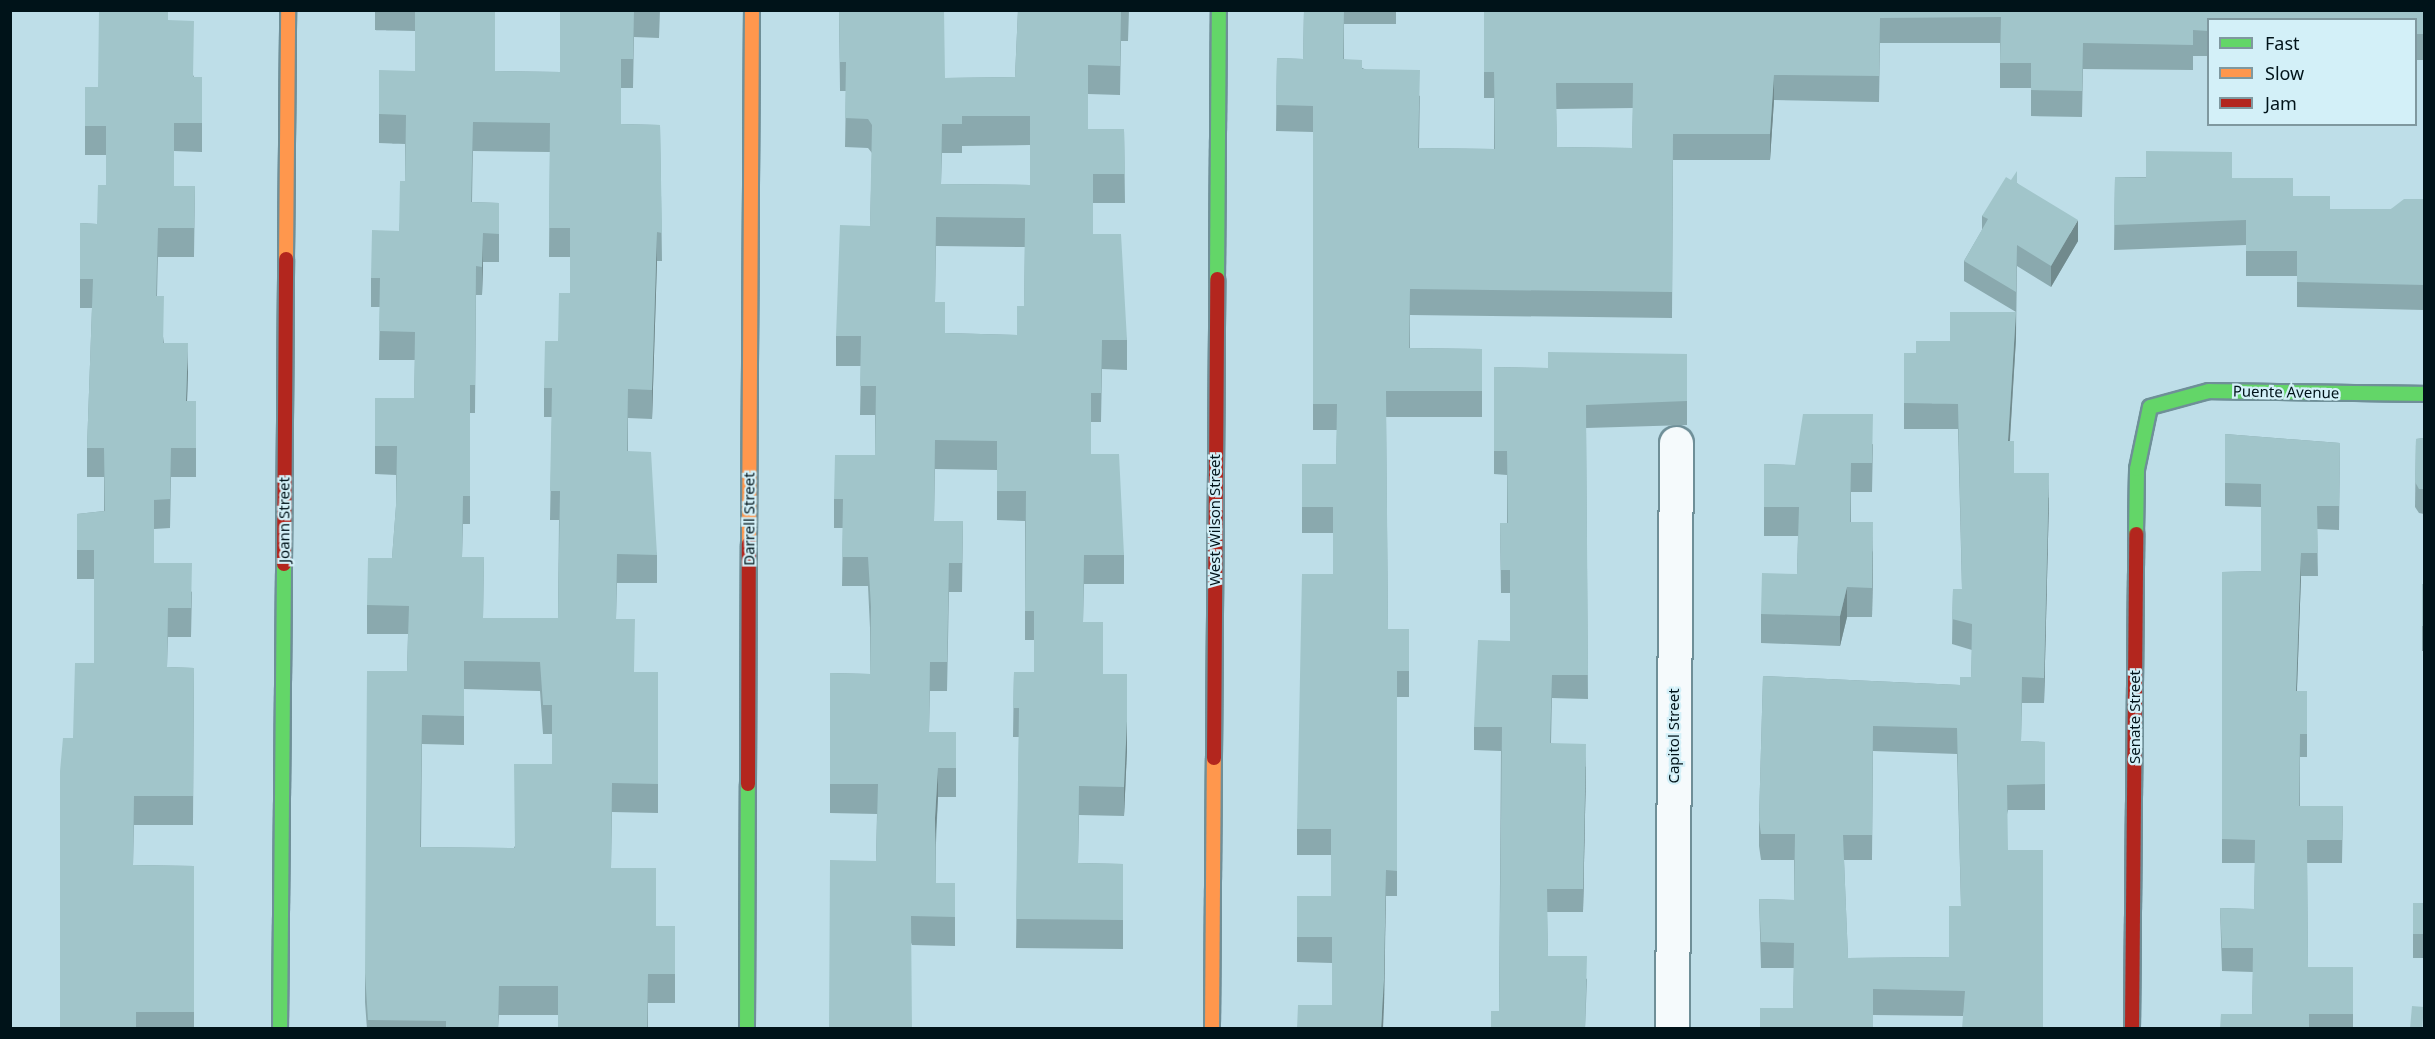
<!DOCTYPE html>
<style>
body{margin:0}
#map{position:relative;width:2435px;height:1039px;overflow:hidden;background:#bedee8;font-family:"Noto Sans",sans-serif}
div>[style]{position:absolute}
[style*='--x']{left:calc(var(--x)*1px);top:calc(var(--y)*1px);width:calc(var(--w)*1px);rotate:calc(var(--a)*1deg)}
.roads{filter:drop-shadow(2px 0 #6f8f98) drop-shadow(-2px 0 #6f8f98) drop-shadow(0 2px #6f8f98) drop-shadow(0 -2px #6f8f98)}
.street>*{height:33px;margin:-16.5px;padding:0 16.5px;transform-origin:16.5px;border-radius:16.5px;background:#f5fafc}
.fast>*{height:14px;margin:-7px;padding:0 7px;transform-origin:7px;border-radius:7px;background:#63d668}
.slow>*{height:14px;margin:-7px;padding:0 7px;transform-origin:7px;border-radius:7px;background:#ff974d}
.jam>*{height:14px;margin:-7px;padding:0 7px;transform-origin:7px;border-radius:7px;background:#b3261e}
.wall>*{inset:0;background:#8aa9ae;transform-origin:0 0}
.shaded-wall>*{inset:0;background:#718a8d}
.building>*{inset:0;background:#a1c5ca;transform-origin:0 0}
span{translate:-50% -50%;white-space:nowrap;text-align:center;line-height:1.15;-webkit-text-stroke:4.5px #d3f0f8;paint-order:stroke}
.street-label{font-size:15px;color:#001319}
.frame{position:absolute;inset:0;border:12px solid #001319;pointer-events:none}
.legend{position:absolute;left:2207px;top:18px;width:210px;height:108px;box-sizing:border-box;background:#d3f0f8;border:2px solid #7f989f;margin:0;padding:8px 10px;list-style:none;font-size:18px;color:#001319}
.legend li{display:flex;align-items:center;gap:12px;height:30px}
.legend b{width:30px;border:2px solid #7f989f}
</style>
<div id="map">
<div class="roads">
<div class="street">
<i style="--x:1672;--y:1028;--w:585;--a:-89.61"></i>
</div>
<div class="fast">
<i style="--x:1217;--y:279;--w:269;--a:-89.6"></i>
<i style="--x:2136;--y:534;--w:65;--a:-89.1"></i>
<i style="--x:2137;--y:469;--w:63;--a:-78.2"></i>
<i style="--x:2150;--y:407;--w:61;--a:-15.2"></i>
<i style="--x:2209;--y:391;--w:215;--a:0.8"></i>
<i style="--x:280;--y:1028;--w:464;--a:-89.5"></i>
<i style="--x:747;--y:1028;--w:244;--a:-89.8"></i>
</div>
<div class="slow">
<i style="--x:286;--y:259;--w:249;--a:-89.5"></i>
<i style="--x:749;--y:544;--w:534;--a:-89.68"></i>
<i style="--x:1212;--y:1028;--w:270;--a:-89.6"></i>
</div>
<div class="jam">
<i style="--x:284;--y:564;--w:305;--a:-89.6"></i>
<i style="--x:1214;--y:758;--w:479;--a:-89.6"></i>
<i style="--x:748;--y:784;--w:240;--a:-89.8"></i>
<i style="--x:2132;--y:1028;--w:494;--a:-89.5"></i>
</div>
</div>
<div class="wall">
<i style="clip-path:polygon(evenodd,375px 10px,495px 10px,495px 71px,560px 72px,560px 10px,660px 10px,659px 38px,634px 37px,633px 88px,621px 88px,621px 124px,660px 125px,662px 261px,657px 261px,652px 419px,628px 418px,628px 451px,657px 555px,657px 583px,617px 583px,616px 619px,634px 672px,658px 672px,658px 813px,612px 812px,611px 868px,656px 926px,675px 926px,675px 1003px,648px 1003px,648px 1029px,558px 1029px,558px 1015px,499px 1015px,498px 1029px,367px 1029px,365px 1002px,365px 973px,407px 671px,408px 634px,367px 634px,367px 605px,392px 558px,396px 506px,396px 475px,375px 474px,375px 398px,414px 398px,415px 360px,379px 360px,380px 307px,371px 307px,371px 278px,399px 231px,405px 181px,405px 144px,379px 143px,379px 114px,415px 71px,415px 31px,375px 30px,375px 10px,473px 151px,550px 152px,549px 257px,570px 257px,570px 293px,558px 341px,544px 388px,544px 417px,552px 417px,550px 520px,559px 520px,558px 618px,483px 618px,484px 557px,462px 557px,463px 524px,470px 524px,470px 413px,475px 413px,476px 295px,482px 295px,483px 262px,499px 262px,499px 203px,472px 202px,473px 151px,375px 10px,464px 689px,540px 691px,543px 734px,552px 734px,552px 764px,514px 848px,421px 847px,422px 744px,464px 745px,464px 689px)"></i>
<i style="clip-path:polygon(evenodd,839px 10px,945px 78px,1015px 77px,1018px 10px,1129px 10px,1128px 41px,1121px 41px,1120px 95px,1088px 94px,1088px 129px,1124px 129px,1125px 203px,1093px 203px,1093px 234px,1127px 340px,1127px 370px,1102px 369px,1101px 422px,1091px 422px,1091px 454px,1124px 555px,1124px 584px,1084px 584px,1083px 622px,1103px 674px,1127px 750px,1124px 816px,1079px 815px,1078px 863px,1123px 864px,1123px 949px,1016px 948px,1019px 737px,1013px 737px,1014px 672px,1034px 672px,1034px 640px,1025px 640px,1025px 521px,997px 520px,997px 470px,935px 469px,934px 521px,963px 521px,962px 592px,949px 592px,947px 691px,930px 691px,929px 732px,956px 732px,956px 797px,938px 797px,936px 843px,936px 883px,955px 883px,955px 946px,912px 945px,876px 861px,877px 814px,830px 813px,830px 673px,870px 674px,870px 628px,868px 586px,842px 586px,843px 528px,834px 528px,834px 499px,875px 455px,875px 415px,860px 415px,861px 366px,836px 366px,836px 336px,870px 226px,872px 153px,868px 148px,845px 147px,846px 91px,840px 91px,839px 10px,1030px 145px,1030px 185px,941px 184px,942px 153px,962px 153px,962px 146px,1030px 145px,839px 10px,936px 246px,1025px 247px,1024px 306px,1017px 335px,945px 333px,935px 302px,936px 246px)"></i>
<i style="clip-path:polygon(evenodd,1304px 10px,1396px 10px,1396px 24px,1344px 24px,1344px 59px,1420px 96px,1419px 148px,1494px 149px,1494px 98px,1484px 98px,1484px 11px,1454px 10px,2424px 10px,2424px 60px,2415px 60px,2415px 20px,2208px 20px,2208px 56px,2193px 56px,2193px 70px,2083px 69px,2082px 117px,2031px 116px,2031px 88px,2000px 88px,2000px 43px,1880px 43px,1879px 102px,1774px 100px,1770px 160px,1673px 160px,1672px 318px,1410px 315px,1410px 348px,1482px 349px,1482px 417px,1386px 417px,1388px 629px,1409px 629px,1409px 697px,1397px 697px,1397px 896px,1386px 896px,1384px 1006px,1332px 1005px,1332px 963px,1297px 962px,1297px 896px,1331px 896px,1331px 855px,1297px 855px,1297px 829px,1333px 574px,1333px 533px,1302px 533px,1302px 464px,1336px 464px,1337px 430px,1313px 430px,1313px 132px,1276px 131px,1277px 58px,1303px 59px,1304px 10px,1633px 108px,1632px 148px,1557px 147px,1556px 109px,1633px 108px)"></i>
<i style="clip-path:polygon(168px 20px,194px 77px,202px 77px,202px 152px,174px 151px,174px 186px,195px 186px,194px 257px,158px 257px,157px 296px,164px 343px,188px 372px,187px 401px,196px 401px,196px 477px,171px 477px,170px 528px,154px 529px,154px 563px,192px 592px,191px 637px,168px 637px,167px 667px,194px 668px,193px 825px,134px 825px,133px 865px,194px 866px,194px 1029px,60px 1029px,73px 738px,94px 663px,94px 579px,77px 579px,77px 514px,104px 511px,104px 477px,87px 477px,87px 448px,92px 308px,80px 308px,80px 223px,97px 224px,106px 185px,106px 155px,85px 155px,85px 87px,98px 87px)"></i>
<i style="clip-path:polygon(2115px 177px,2232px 178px,2293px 196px,2330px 209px,2391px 209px,2424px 199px,2424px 310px,2297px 307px,2297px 276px,2246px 276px,2246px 245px,2114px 250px)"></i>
<i style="clip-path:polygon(evenodd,2017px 183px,2078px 241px,2051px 287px,2017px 266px,2016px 338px,2010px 441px,2014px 473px,2049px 498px,2044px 703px,2022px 703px,2021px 741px,2045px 742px,2045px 810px,2008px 810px,1963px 1016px,1873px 1015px,1793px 1008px,1794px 968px,1761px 968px,1759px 899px,1794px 900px,1794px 860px,1761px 860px,1759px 846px,1759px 820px,1763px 676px,1960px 685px,1971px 677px,1972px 650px,1952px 644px,1953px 589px,1962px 589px,1958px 429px,1904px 429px,1904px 353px,1916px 353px,1950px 341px,2016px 312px,1964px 281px,1964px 261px,1982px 230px,1982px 216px,2017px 183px,1873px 751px,1957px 754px,1961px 906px,1949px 957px,1848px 958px,1844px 860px,1872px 860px,1873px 751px)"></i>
<i style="clip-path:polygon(1687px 354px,1687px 425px,1586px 428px,1588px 699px,1552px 698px,1551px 743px,1586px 767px,1583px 912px,1547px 912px,1548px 956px,1587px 979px,1585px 1029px,1491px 1029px,1491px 1011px,1499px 1011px,1501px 751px,1474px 750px,1474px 727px,1510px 641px,1510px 593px,1501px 593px,1500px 523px,1507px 523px,1507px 475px,1494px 474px,1494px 367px,1548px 368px)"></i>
<i style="clip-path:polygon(2225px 434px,2340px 443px,2339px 530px,2317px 529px,2318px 576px,2301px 576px,2297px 691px,2307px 691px,2307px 757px,2300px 757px,2300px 806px,2343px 806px,2342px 863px,2307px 863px,2308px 967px,2353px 967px,2353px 1029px,2220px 1029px,2252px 1014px,2253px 972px,2222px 971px,2220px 908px,2254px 909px,2255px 863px,2222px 863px,2222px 572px,2261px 571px,2261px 507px,2225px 506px)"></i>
<i style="clip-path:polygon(2424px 438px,2424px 514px,2419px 513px,2415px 507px,2416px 439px)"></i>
<i style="clip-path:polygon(1873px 444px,1872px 492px,1851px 492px,1851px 522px,1873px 552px,1872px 617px,1847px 617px,1840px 646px,1761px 643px,1761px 614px,1797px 574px,1798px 536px,1764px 536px,1764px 464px,1795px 465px)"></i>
<i style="left:2422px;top:584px;width:2px;height:67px"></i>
<i style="left:2413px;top:903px;width:11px;height:55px"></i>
</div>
<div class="shaded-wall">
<i style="clip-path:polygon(1774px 75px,1774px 100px,1770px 160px,1770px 134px)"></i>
<i style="clip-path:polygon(2078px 220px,2078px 241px,2051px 287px,2051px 266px)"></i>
<i style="clip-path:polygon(657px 232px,657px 261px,652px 419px,652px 390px)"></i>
<i style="clip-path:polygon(483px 233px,483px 262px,482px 295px,482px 267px)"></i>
<i style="clip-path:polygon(2016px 312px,2016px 338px,2008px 467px,2008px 441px)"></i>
<i style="clip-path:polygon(188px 343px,188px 372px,186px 430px,186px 401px)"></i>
<i style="clip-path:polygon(2049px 473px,2049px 498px,2044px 703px,2044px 678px)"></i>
<i style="clip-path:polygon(1873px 522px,1873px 552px,1872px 617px,1872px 588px)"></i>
<i style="clip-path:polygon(2301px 553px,2301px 576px,2296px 714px,2296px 691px)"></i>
<i style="clip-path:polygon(1847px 587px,1847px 617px,1840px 646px,1840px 616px)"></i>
<i style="clip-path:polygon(1127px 674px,1127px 750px,1124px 816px,1124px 787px)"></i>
<i style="clip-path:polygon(1586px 744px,1586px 767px,1583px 912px,1583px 889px)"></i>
<i style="clip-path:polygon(938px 768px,938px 797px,935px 847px,935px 818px)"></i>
<i style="clip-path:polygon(1386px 870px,1384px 1006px,1383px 1029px,1381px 1029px)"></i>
</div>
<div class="building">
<i style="clip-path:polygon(99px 10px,168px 10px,168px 20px,194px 21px,193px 77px,202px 77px,202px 123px,174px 123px,174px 186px,195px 186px,194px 228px,158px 228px,156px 296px,164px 296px,163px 343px,188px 343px,186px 401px,196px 401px,196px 448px,171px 448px,170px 499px,154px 500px,154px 563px,192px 563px,191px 608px,168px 608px,167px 667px,194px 668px,193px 796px,134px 796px,133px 865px,194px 866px,194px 1012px,136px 1012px,136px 1029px,60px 1029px,60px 771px,63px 738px,73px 738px,75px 663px,94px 663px,94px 550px,77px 550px,77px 514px,105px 511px,104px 448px,87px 448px,93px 279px,80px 279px,80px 223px,97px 224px,98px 185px,106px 185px,106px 126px,85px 126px,85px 87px,98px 87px)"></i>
<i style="clip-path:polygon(evenodd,415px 10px,495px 10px,495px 71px,560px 72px,560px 10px,634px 10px,633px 59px,621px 59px,621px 124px,660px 125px,662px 233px,657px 232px,652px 390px,628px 389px,627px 451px,651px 452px,657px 555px,617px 554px,616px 619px,635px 619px,634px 672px,658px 672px,658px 784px,612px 783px,611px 868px,656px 868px,656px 926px,675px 926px,675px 974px,648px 974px,647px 1029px,558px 1029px,558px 986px,499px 986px,498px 1029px,446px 1029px,446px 1021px,368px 1020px,365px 973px,367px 671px,407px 671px,409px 606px,367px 605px,368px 558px,392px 558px,396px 506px,397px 446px,375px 446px,375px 398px,414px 398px,415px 332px,379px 331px,380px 278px,371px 278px,372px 230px,399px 231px,400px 181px,405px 181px,406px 115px,379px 114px,379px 70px,415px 71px,415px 10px,473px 122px,550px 123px,549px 228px,570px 228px,570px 293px,559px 293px,558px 341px,545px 341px,544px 388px,552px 388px,550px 491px,560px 491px,558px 618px,483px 618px,484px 557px,462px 557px,463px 496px,470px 496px,470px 385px,475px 385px,476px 266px,482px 267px,483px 233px,499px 234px,499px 203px,471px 202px,473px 122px,415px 10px,464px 661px,540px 662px,543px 705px,552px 705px,552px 764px,514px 764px,515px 848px,420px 847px,422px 715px,464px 716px,464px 661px)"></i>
<i style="clip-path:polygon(evenodd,839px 10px,944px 10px,945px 78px,1015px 77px,1018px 10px,1128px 10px,1128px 12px,1121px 12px,1120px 66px,1088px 65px,1088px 129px,1124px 129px,1125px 174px,1093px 174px,1093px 234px,1121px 234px,1127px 340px,1102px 340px,1101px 393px,1091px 393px,1091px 454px,1119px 454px,1124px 555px,1084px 555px,1083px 622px,1103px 622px,1103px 674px,1127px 674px,1127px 721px,1124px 787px,1079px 786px,1078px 863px,1123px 864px,1123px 920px,1016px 919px,1019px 708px,1013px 708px,1014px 672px,1034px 672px,1034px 611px,1025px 611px,1026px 491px,997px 491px,997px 441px,935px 440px,934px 521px,963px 521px,962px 563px,949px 563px,947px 662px,930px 662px,929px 732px,956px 732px,956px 768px,938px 768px,935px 818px,936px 883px,955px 883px,955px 917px,911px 916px,912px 1029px,829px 1029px,830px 860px,876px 861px,878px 784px,830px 784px,830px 673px,870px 674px,871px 607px,868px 557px,842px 557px,843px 499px,834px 499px,835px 455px,875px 455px,876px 386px,860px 386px,861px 336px,836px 336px,840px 225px,870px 226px,872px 125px,868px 119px,845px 118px,846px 62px,840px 62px,839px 10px,962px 116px,1030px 116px,1030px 185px,941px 184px,942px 124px,962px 124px,962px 116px,839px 10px,936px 217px,1025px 218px,1024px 306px,1017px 306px,1017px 335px,945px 333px,945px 302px,935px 302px,936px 217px)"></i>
<i style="clip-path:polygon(evenodd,1304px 10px,1344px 10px,1343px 59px,1362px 60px,1362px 69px,1420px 70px,1418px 148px,1495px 149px,1494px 72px,1484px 72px,1484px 10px,2424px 10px,2424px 34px,2415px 34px,2415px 20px,2208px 20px,2208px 31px,2193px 30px,2193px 45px,2083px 43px,2082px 91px,2031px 90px,2031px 63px,2000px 63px,2001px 17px,1880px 18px,1879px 76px,1774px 75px,1770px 134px,1673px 134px,1672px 292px,1410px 289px,1409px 348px,1482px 349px,1482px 391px,1386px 391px,1388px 629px,1409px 629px,1409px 671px,1397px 671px,1397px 871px,1386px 870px,1384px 980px,1381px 1029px,1297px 1029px,1298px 1005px,1332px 1005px,1332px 937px,1297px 937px,1297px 896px,1331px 896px,1331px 829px,1297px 829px,1302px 574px,1333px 574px,1333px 507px,1302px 507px,1302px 464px,1336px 464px,1337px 404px,1313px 404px,1313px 106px,1276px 105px,1277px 58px,1303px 59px,1304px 10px,1556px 83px,1633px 83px,1632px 148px,1557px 147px,1556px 83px)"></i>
<i style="clip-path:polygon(2146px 151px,2232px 152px,2232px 178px,2293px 178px,2293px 196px,2330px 196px,2330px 209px,2391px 209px,2404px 199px,2424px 199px,2424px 285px,2297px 282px,2297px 251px,2246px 251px,2246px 220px,2114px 225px,2115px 177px,2146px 178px)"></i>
<i style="clip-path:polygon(2017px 171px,2017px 183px,2078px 220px,2051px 266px,2017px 245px,2016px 292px,1964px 261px,1988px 219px,1982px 216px,2006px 177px,2011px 180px)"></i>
<i style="clip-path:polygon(evenodd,1950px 312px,2016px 312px,2008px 441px,2014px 441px,2014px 473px,2049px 473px,2044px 678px,2022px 677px,2021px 741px,2045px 742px,2045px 784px,2007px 785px,2008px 850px,2043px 850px,2043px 1029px,1962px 1029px,1965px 991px,1873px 989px,1873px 1029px,1760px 1029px,1760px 1008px,1793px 1008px,1794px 943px,1761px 942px,1759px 899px,1794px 900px,1795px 834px,1761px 834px,1759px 820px,1763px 676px,1960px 685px,1960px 677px,1971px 677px,1972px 624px,1952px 619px,1953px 589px,1962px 589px,1958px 404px,1904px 403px,1904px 353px,1916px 353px,1916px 341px,1950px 341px,1950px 312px,1873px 726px,1957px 728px,1961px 906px,1949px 906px,1949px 957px,1848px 958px,1843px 835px,1872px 835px,1873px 726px)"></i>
<i style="clip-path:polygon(1548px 352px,1687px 354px,1687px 401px,1586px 405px,1588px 675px,1552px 675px,1550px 743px,1586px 744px,1583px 889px,1547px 889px,1548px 956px,1587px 956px,1585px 1029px,1491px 1029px,1491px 1011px,1499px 1011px,1502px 727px,1474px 727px,1478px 640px,1510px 641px,1510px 570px,1501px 570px,1500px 523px,1508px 523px,1507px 451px,1494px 451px,1494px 367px,1548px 368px)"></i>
<i style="clip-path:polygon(1803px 414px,1873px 414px,1872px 463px,1851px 463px,1850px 522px,1873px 522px,1872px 588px,1847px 587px,1840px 616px,1761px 614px,1762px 573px,1797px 574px,1799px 507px,1764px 507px,1764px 464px,1795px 465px)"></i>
<i style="clip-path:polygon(2225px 434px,2340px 443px,2339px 506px,2317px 506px,2318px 553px,2301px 553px,2296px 691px,2307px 691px,2307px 734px,2300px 734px,2299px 806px,2343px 806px,2342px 840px,2307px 840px,2308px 967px,2353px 967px,2353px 1014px,2309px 1014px,2309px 1029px,2220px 1029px,2221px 1014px,2252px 1014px,2253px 948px,2222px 948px,2220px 908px,2254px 909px,2255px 840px,2222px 839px,2222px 572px,2261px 571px,2261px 484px,2225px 483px)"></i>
<i style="clip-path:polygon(2424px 438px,2424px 489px,2419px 489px,2415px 482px,2416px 439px)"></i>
<i style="left:2422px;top:584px;width:2px;height:42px"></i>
<i style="left:2413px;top:903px;width:11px;height:31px"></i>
<i style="left:2412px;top:1006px;width:12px;height:23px;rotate:5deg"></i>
</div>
<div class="street-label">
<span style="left:2286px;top:392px;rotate:1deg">Puente Avenue</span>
<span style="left:749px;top:519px;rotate:-90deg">Darrell Street</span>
<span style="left:284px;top:520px;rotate:-90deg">Joann Street</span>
<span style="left:1215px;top:520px;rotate:-90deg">West Wilson Street</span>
<span style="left:2135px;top:717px;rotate:-90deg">Senate Street</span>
<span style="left:1674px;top:736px;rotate:-90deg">Capitol Street</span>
</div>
<div class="frame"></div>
<ul class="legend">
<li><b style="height:8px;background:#63d668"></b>Fast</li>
<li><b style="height:8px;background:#ff974d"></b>Slow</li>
<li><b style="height:8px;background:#b3261e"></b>Jam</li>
</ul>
</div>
